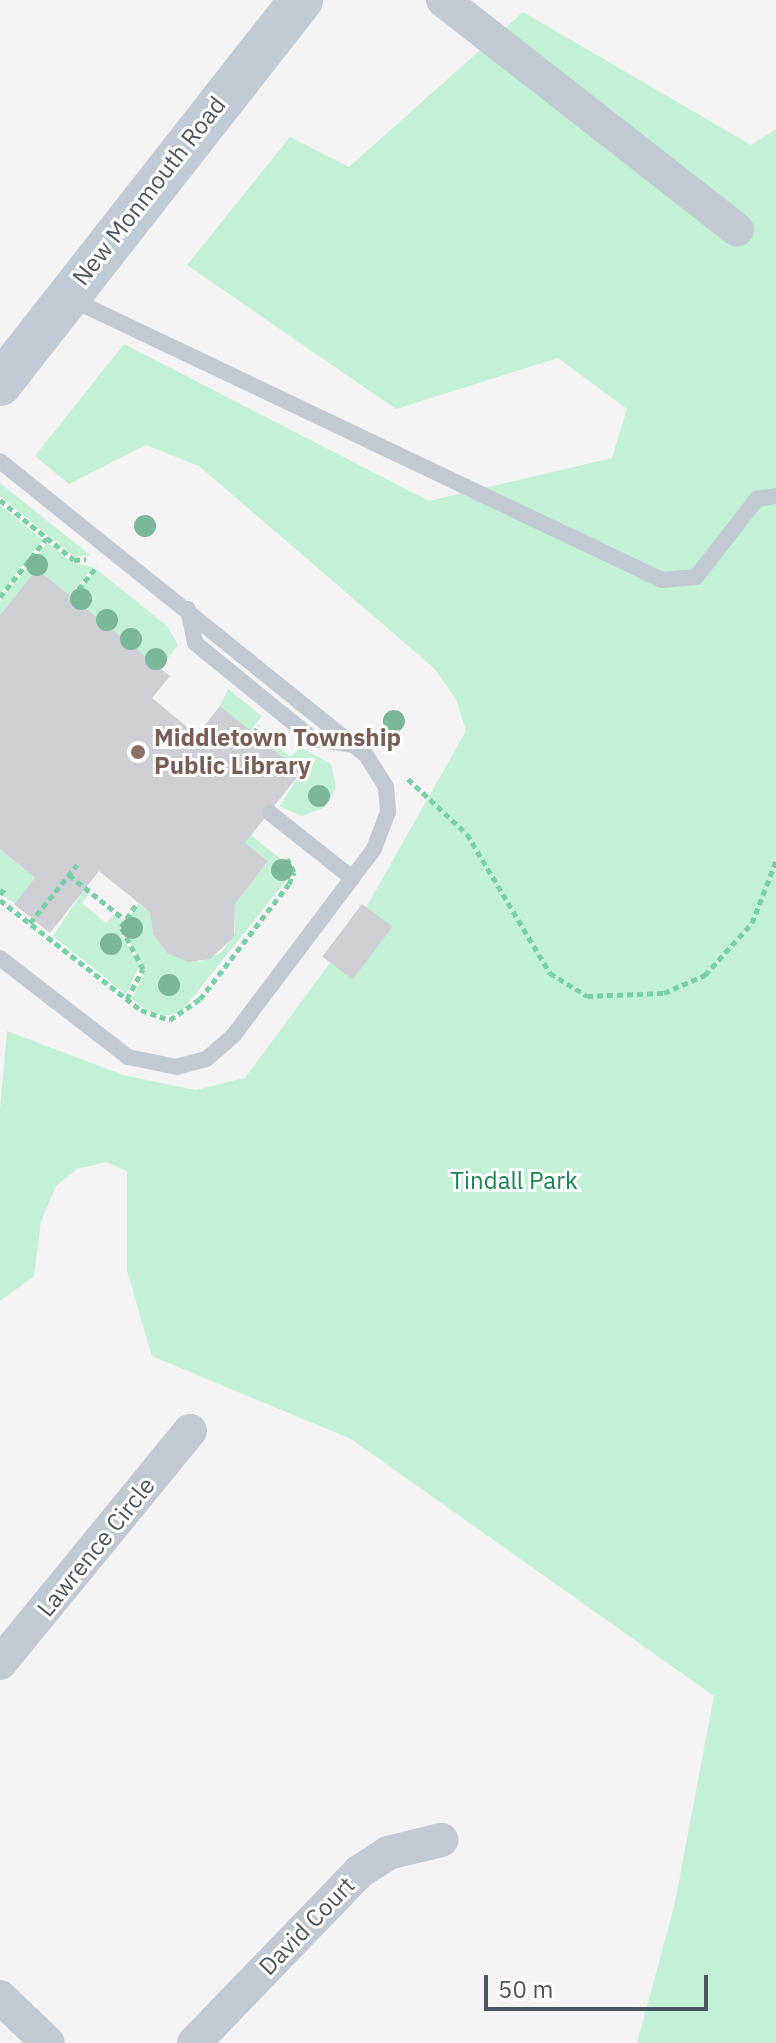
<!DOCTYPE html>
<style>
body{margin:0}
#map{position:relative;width:776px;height:2043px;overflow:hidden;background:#f5f3f3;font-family:"IBM Plex Sans",sans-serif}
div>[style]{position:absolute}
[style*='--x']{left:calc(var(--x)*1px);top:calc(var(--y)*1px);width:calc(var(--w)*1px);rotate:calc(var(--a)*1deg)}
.green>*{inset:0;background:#c3f1d5}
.building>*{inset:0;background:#cdcfd5;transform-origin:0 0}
.path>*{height:5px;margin-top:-2.5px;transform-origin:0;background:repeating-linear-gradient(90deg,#7ad0a6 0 6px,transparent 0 10px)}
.lane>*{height:16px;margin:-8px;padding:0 8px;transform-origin:8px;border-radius:8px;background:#c1cad2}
.street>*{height:34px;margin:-17px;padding:0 17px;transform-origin:17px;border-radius:17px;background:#c1cad2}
.secondary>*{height:44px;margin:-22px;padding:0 22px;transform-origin:22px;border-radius:22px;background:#c1cbd6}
.trees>*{width:22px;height:22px;margin:-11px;border-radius:50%;background:#7bb799}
.dots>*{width:22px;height:22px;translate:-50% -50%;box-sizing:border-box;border:4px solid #fff;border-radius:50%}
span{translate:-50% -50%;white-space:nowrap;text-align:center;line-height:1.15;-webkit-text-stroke:6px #fff;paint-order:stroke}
.street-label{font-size:24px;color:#4a5661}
.education-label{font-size:24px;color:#785e54;font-weight:700}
.left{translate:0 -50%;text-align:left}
.park-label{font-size:24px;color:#17864f}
.scale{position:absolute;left:484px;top:1975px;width:224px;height:36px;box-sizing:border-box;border:4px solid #4a5661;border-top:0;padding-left:10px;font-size:24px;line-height:28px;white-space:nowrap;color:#4a5661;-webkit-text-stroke:6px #fff;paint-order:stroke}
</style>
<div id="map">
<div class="green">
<i style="clip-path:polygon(523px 12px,751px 145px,776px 129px,776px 2043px,637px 2043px,674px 1907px,714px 1696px,351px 1439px,152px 1356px,127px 1271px,127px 1171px,106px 1162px,77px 1169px,56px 1186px,41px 1221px,34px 1276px,0 1301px,0 1109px,7px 1031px,123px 1075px,195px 1090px,245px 1078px,350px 936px,466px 731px,456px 699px,435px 669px,199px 466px,146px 445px,69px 484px,35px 456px,124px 344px,429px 501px,612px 458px,627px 409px,558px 358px,396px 409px,187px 265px,290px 137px,349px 167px)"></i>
<i style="clip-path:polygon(0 483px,90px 555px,75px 557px,0 496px)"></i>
<i style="clip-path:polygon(0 505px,43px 540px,0 594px)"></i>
<i style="clip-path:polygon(47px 543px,73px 563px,93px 567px,70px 595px,37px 569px,0 615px,0 601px)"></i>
<i style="clip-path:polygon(96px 569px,167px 626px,178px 645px,160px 668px,73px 598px)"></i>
<i style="clip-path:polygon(228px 689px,262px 716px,250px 731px,220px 706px)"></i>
<i style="clip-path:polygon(261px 734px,291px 757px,300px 747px,331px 764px,336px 787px,324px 808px,301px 816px,280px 806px,301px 772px,258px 738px)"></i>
<i style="clip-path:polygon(251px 835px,288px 865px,287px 879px,181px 1012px,163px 1016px,145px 1009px,132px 999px,145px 971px,125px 934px,126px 921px,139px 903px,150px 912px,153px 934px,168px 954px,200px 962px,222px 952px,235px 933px,235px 904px,268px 861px,245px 843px)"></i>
<i style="clip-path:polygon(0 849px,35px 878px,15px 903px,0 895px)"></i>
<i style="clip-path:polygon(84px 890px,89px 894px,82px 903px,106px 923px,114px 914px,121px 920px,120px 934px,140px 965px,126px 994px,53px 936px)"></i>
</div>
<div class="building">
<i style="clip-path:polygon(37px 569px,170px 676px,152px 698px,197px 735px,220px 706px,301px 772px,245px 843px,268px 861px,235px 904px,234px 937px,210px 959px,189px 962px,168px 954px,153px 934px,150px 912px,99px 871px,50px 933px,14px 904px,35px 878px,0 849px,0 615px)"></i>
<i style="left:362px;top:904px;width:38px;height:66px;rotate:37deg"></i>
</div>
<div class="path">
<i style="--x:0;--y:500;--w:95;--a:39"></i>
<i style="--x:74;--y:560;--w:12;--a:-5"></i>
<i style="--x:0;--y:597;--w:75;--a:-51.5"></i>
<i style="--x:72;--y:597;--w:40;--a:-51"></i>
<i style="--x:254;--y:734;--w:10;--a:-61"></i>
<i style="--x:408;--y:779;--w:81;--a:43"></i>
<i style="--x:467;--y:834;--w:162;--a:59.2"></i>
<i style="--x:550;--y:973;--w:44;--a:31.9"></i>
<i style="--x:587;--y:996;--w:77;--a:-2.2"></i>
<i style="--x:664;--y:993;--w:45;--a:-23.7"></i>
<i style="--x:705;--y:975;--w:70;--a:-47.9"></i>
<i style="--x:752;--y:923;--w:66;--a:-68.8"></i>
<i style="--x:69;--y:875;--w:70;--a:38.7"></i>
<i style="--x:0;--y:894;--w:8;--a:-50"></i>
<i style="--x:0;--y:900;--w:179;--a:38"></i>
<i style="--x:141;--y:1010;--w:31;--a:19"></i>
<i style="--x:170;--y:1020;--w:37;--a:-35"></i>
<i style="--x:200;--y:999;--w:145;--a:-52.3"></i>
<i style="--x:289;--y:884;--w:13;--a:-67"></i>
<i style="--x:294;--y:872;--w:15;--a:-118"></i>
<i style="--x:30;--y:923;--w:75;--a:-51"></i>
<i style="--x:127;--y:999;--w:34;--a:-62"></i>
<i style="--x:143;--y:969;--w:47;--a:-117.6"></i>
<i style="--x:121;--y:927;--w:30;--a:-56"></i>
</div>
<div class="lane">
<i style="--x:71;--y:299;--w:654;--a:25.43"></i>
<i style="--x:662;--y:580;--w:34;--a:-5"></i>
<i style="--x:696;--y:577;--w:99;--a:-52"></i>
<i style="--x:757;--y:499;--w:19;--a:-9"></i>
<i style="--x:0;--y:461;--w:469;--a:38.8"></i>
<i style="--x:366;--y:755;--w:38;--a:58"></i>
<i style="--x:386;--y:787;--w:25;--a:85"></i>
<i style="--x:388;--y:812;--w:40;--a:111"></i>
<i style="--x:374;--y:849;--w:233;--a:127"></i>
<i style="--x:234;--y:1035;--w:37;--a:139"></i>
<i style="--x:206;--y:1059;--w:30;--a:165"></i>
<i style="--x:177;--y:1067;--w:50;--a:-168.5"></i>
<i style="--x:128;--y:1057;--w:162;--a:-142.3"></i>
<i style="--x:188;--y:609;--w:35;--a:78"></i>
<i style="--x:195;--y:643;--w:152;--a:39.1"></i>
<i style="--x:313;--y:739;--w:40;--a:8.5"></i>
<i style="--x:270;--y:813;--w:105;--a:38.4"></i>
</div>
<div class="street">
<i style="--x:443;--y:0;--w:373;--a:38"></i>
<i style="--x:0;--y:1663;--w:300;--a:-50.7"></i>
<i style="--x:0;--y:1997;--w:66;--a:43.8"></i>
<i style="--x:194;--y:2043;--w:238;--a:-46"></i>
<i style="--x:359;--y:1872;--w:35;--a:-33"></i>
<i style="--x:388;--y:1853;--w:55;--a:-13.8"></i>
</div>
<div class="secondary">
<i style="--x:0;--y:384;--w:488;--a:-51.9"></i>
</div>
<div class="trees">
<i style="left:145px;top:526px"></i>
<i style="left:37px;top:565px"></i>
<i style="left:81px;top:599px"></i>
<i style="left:107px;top:620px"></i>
<i style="left:131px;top:639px"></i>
<i style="left:156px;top:659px"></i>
<i style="left:394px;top:721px"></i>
<i style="left:319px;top:796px"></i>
<i style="left:282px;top:870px"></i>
<i style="left:132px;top:928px"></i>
<i style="left:111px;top:944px"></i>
<i style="left:169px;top:985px"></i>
</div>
<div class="dots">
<i style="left:138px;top:752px;background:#8d6e63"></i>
</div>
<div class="street-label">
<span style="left:149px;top:191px;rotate:-52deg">New Monmouth Road</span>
<span style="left:96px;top:1547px;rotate:-51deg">Lawrence Circle</span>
<span style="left:307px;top:1926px;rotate:-46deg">David Court</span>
</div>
<div class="education-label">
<span class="left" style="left:154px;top:752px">Middletown Township<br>Public Library</span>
</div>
<div class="park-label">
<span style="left:514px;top:1181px">Tindall Park</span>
</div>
<div class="scale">50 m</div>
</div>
